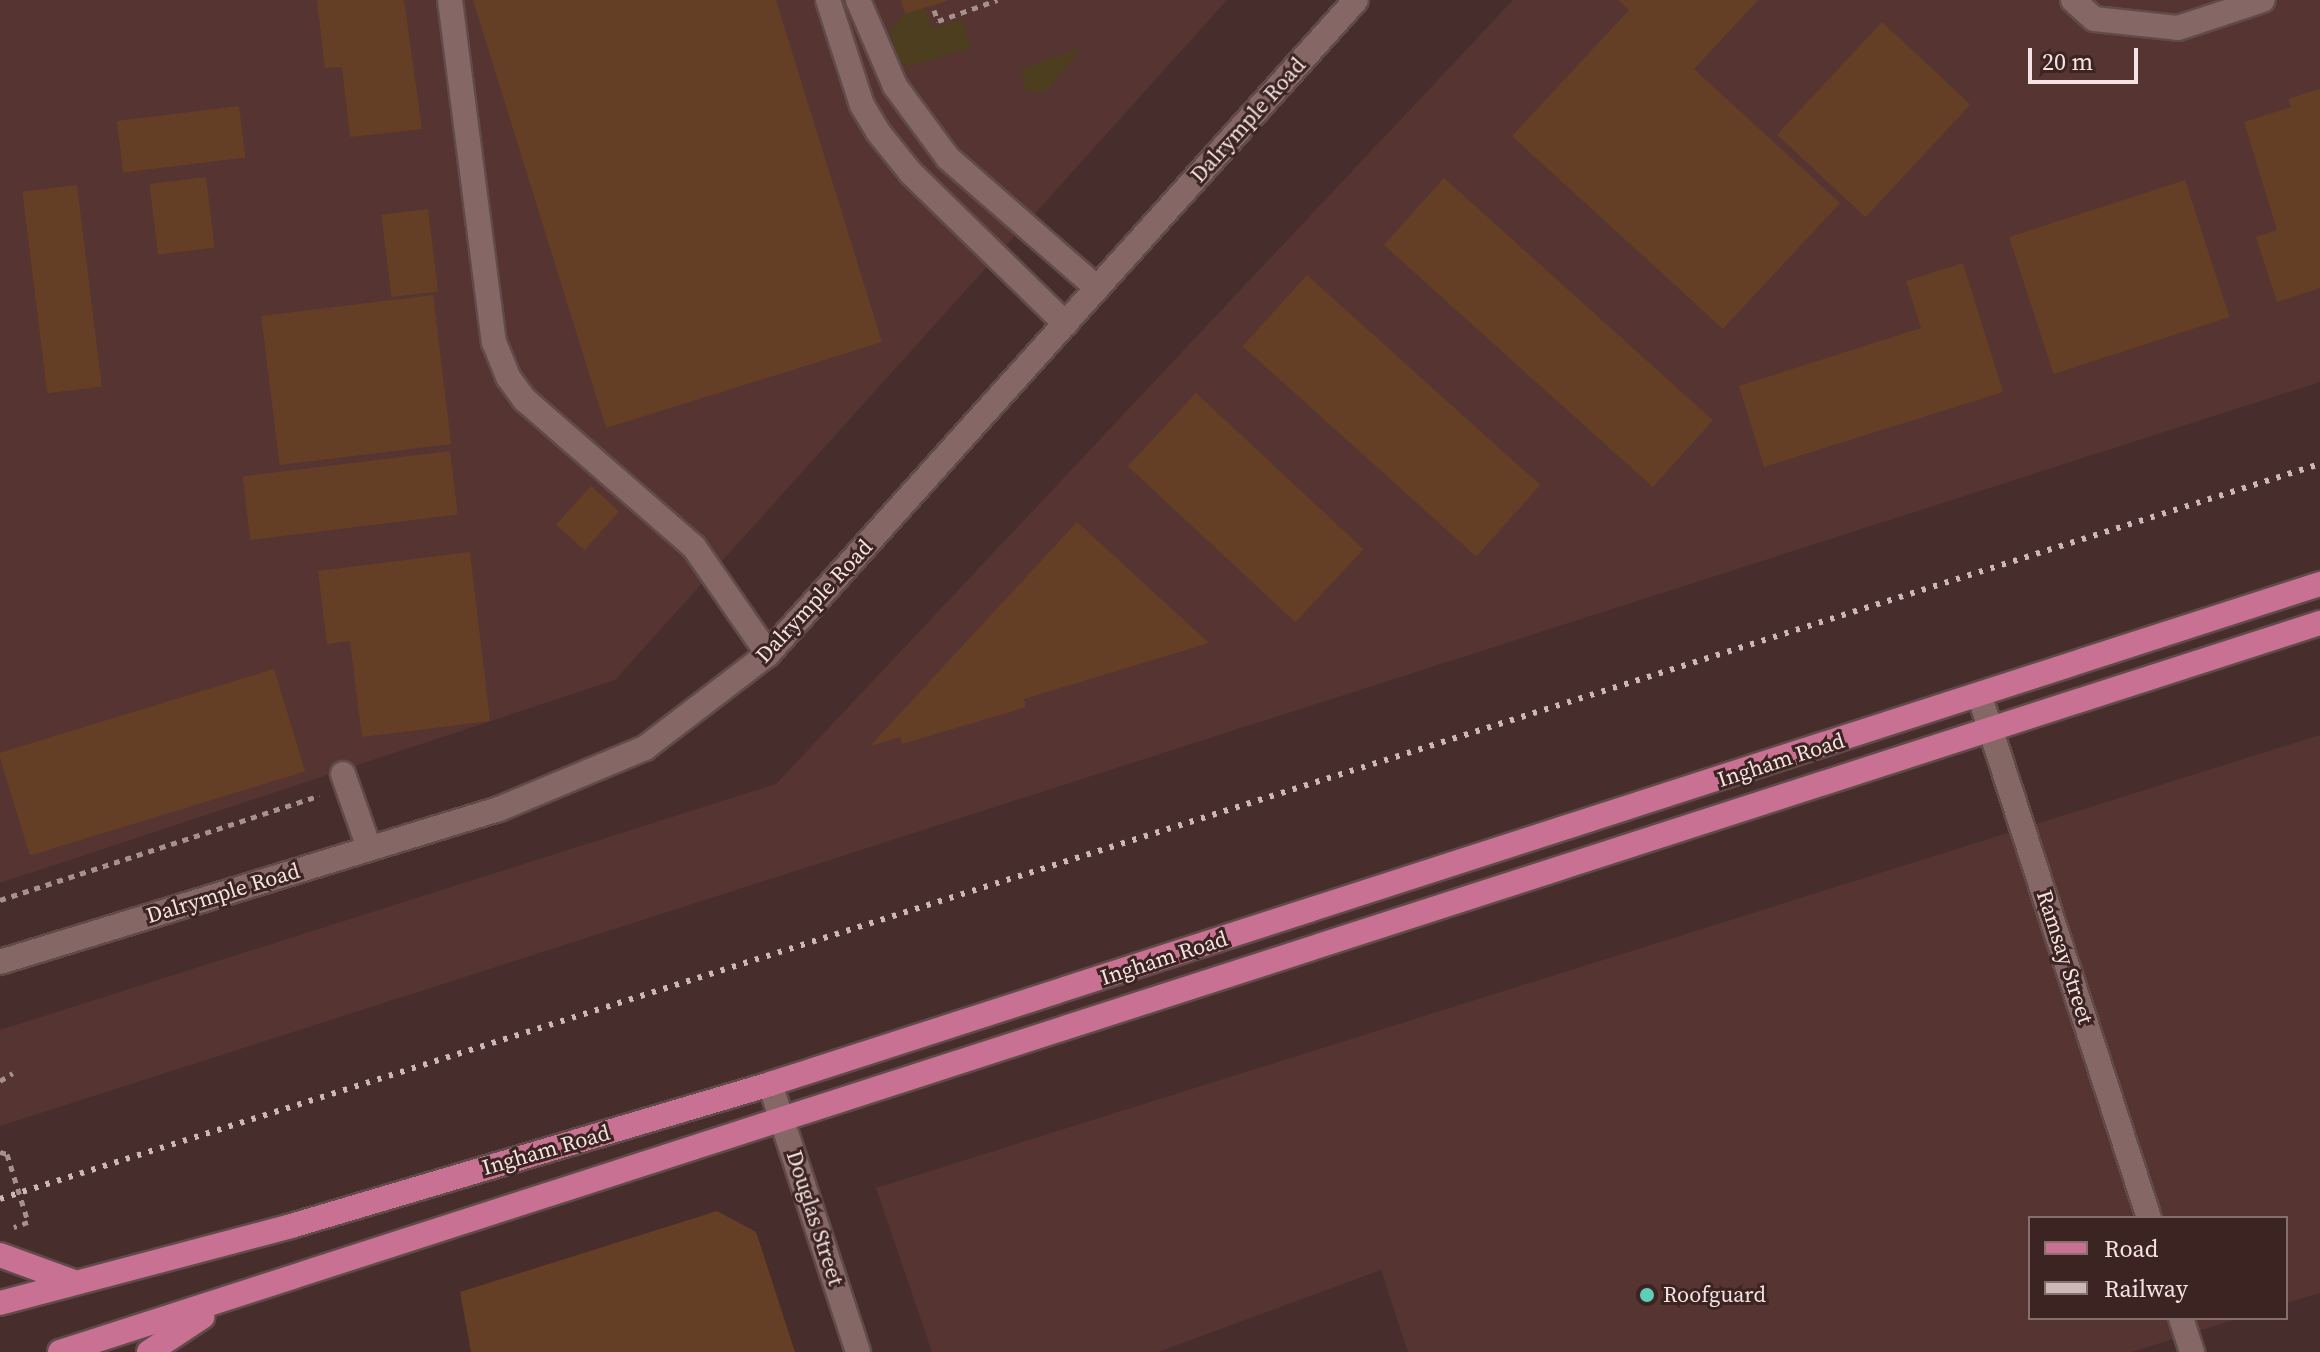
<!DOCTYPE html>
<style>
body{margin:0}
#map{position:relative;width:2320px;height:1352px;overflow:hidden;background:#472e2c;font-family:"Source Serif 4",serif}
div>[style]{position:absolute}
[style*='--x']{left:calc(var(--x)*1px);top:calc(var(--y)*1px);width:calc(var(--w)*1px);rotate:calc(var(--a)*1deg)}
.built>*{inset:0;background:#553432}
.green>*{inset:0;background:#4c3e1f}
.building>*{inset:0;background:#653f25;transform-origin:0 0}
.path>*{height:5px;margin-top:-2.5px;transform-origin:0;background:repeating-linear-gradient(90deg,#a6918f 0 6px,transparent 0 12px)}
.roads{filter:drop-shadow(2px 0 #614b49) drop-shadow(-2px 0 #614b49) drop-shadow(0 2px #614b49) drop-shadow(0 -2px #614b49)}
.minor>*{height:24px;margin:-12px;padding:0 12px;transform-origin:12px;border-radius:12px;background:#856765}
.major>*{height:24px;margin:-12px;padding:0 12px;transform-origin:12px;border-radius:12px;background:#c97193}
.rail>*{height:6px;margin-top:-3px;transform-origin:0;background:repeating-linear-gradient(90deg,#ccb9b7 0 4px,transparent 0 12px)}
.dots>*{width:22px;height:22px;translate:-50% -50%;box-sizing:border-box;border:4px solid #3c2422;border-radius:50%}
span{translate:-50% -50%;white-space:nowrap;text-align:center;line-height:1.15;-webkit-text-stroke:6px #3c2422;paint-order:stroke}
.street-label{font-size:22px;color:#f4e3e1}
.poi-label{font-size:22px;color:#f4e3e1}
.left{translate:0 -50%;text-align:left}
.legend{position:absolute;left:2028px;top:1216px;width:260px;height:104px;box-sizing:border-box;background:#3c2422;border:2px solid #86706e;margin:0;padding:10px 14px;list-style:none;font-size:24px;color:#f4e3e1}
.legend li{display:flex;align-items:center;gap:16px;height:40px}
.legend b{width:40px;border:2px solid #86706e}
.scale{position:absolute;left:2028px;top:48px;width:110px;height:36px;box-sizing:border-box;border:4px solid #f4e3e1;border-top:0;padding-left:10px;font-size:24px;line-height:28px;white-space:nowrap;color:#f4e3e1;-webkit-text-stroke:6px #3c2422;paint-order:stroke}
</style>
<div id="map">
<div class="built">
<i style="clip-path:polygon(0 0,1227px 0,615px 680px,0 883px)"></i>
<i style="clip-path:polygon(1513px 0,2320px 0,2320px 382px,0 1126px,0 1030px,776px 784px)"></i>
<i style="clip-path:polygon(2320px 735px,2320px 1293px,2286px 1303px,2286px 1218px,2030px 1218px,2030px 1318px,2240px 1318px,2132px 1352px,1408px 1352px,1381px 1270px,1158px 1352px,932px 1352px,876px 1188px)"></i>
</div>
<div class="green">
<i style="clip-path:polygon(925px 8px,932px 28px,962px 19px,971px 48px,909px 66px,900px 62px,889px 31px,905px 14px)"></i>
<i style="clip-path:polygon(1081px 48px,1047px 91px,1031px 93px,1024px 88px,1022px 73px,1028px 66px)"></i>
</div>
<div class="building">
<i style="clip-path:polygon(317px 0,404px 0,422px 129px,350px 137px,342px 67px,325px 68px)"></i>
<i style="clip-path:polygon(473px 0,776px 0,882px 342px,606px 428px)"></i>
<i style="clip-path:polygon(901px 0,947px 0,947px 1px,905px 14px)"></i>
<i style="clip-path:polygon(1618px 0,1758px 0,1694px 69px,1840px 203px,1723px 329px,1512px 136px,1629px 10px)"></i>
<i style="left:1882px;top:22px;width:121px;height:154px;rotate:43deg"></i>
<i style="clip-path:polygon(2320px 89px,2320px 288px,2277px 302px,2256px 237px,2277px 230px,2244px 122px,2291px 107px,2288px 99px)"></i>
<i style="left:239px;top:106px;width:52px;height:123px;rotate:83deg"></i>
<i style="left:206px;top:177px;width:71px;height:57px;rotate:83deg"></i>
<i style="left:1444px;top:178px;width:362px;height:90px;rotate:42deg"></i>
<i style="left:2185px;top:180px;width:144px;height:185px;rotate:72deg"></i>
<i style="left:77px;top:185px;width:203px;height:55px;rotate:83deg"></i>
<i style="left:428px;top:209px;width:83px;height:47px;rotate:83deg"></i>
<i style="clip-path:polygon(1963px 263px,2003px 392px,1764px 467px,1739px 386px,1921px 328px,1906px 281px)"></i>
<i style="left:1307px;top:275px;width:314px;height:96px;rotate:42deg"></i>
<i style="left:433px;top:295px;width:150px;height:173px;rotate:83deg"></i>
<i style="left:1196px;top:393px;width:229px;height:100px;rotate:43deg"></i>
<i style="left:450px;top:451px;width:64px;height:209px;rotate:83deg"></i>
<i style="left:591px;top:486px;width:38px;height:52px;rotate:42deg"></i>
<i style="clip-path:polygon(1077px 522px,1209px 643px,1024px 699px,1026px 707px,902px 744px,900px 737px,870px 746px)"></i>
<i style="clip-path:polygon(470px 552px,490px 721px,362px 737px,350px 641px,327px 644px,318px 571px)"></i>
<i style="left:274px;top:669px;width:107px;height:288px;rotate:73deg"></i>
<i style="clip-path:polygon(717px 1211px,756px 1232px,795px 1352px,471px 1352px,460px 1292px)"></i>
</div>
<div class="path">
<i style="--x:934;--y:10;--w:12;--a:70"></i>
<i style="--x:938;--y:21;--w:63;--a:-19.6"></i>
<i style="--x:0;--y:900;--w:336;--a:-18.1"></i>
<i style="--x:0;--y:1081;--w:15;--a:-32"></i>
<i style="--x:0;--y:1152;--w:7;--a:16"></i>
<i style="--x:7;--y:1154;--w:71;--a:72.8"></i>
<i style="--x:28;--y:1222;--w:15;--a:160"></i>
</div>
<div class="roads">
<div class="minor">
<i style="--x:450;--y:0;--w:345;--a:82.7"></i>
<i style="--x:494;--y:342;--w:38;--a:68"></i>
<i style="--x:508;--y:377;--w:29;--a:54"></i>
<i style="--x:525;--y:400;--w:224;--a:41"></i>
<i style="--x:694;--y:547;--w:130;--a:55.3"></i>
<i style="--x:828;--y:0;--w:110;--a:72.1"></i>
<i style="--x:862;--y:105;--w:31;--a:59"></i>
<i style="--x:878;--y:132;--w:53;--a:51.2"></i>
<i style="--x:911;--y:173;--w:216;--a:44.3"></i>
<i style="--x:858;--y:0;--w:94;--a:66.7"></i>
<i style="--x:895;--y:86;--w:89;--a:53.6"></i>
<i style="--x:948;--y:158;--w:198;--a:41.1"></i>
<i style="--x:2073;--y:0;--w:28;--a:42"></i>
<i style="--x:2094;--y:19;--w:84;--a:6.1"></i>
<i style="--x:2178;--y:28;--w:89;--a:-18.2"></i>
<i style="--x:1980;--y:697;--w:548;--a:72.03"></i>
<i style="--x:343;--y:774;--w:78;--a:70.6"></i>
<i style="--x:0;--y:962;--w:522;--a:-17.05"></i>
<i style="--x:499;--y:809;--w:158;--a:-22.7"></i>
<i style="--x:645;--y:748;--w:155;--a:-37.4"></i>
<i style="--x:768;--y:654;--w:879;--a:-48.04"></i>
<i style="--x:770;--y:1084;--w:282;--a:71.8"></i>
<i style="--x:2181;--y:1318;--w:36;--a:72"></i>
</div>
<div class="major">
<i style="--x:0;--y:1255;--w:76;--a:20.1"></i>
<i style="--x:0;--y:1303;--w:301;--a:-14.8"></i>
<i style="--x:291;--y:1226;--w:500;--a:-16.5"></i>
<i style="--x:770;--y:1084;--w:1629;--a:-17.88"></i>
<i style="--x:60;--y:1352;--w:2375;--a:-17.88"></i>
<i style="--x:149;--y:1352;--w:64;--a:-33.4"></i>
</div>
</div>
<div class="rail">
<i style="--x:0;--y:1199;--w:2434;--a:-17.58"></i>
</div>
<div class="dots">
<i style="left:1647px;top:1295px;background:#5eceb8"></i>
</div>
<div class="street-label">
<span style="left:1248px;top:120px;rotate:-48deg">Dalrymple Road</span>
<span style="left:814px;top:601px;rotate:-47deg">Dalrymple Road</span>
<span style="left:1781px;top:760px;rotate:-18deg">Ingham Road</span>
<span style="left:223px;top:893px;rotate:-17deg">Dalrymple Road</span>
<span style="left:2065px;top:957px;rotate:72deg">Ramsay Street</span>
<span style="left:1164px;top:958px;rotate:-18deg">Ingham Road</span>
<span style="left:546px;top:1150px;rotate:-16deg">Ingham Road</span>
<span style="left:815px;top:1218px;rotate:72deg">Douglas Street</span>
</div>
<div class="poi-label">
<span class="left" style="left:1663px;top:1295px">Roofguard</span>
</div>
<ul class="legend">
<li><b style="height:10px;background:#c97193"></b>Road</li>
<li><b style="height:10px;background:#ccb9b7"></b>Railway</li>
</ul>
<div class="scale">20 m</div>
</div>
